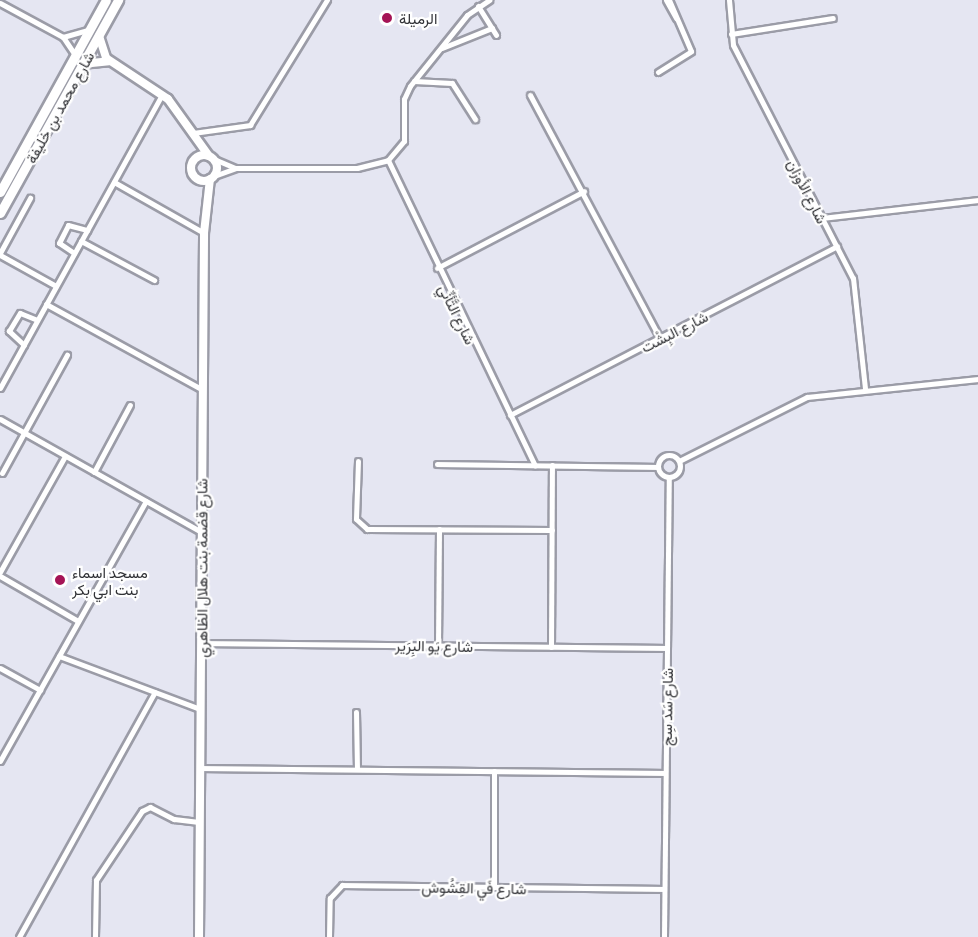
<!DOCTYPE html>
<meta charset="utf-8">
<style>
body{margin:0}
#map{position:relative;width:978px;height:937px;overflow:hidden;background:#e5e6f2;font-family:Literata,Vazirmatn,serif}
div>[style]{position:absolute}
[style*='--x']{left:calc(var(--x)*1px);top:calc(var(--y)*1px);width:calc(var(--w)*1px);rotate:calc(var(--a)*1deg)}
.roads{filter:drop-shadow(2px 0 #9b9ca7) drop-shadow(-2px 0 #9b9ca7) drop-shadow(0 2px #9b9ca7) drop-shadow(0 -2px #9b9ca7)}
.street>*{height:5px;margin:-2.5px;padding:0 2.5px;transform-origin:2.5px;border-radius:2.5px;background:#fff}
.street>.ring{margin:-2.5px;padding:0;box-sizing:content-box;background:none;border:5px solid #fff;border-radius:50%}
.secondary>*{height:8px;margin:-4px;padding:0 4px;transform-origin:4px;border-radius:4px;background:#fff}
.secondary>.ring{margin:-4px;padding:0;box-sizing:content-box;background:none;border:8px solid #fff;border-radius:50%}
.highway>*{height:9px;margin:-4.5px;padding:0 4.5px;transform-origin:4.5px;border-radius:4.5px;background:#fff}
.dots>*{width:16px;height:16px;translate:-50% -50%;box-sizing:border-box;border:3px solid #fff;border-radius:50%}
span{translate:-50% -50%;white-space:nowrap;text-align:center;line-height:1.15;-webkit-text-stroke:4.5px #fff;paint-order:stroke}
.poi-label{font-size:15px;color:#313236}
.left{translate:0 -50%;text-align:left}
.street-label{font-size:15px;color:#313236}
</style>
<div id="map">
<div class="roads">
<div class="street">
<i style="--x:666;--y:0;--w:21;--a:61"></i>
<i style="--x:729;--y:0;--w:45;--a:84.9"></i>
<i style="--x:733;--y:45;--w:262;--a:62.8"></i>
<i style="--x:853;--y:278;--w:112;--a:83.8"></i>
<i style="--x:0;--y:3;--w:72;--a:28.4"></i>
<i style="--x:63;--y:37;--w:22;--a:56"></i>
<i style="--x:478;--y:6;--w:34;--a:58"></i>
<i style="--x:731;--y:34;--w:103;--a:-8.9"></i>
<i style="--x:63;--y:37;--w:26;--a:-16"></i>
<i style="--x:442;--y:48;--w:54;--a:-21.8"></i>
<i style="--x:658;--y:72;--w:39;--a:-32"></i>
<i style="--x:691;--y:51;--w:56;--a:-113.3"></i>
<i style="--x:414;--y:81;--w:38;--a:3"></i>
<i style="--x:452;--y:83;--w:43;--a:57.4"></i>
<i style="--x:530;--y:95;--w:276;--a:61.9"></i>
<i style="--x:193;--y:133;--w:58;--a:-8"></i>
<i style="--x:250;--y:125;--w:147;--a:-58.4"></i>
<i style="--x:214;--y:159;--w:23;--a:23"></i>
<i style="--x:388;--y:160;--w:339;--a:64.3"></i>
<i style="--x:214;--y:176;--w:23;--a:-20"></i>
<i style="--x:236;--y:168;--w:121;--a:0"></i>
<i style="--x:357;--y:168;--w:32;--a:-14"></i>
<i style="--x:388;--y:160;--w:25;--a:-50"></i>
<i style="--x:404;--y:141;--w:42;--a:-90"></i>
<i style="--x:404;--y:99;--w:14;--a:-65"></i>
<i style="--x:410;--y:86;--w:91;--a:-51.2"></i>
<i style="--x:467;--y:15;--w:27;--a:-34"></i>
<i style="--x:114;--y:182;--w:103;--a:29.5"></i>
<i style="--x:822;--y:218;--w:157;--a:-6.6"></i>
<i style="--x:81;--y:241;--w:83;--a:28.1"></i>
<i style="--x:0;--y:253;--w:63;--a:-61.4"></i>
<i style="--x:74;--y:253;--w:18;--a:-146"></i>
<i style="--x:59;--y:243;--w:20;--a:-63"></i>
<i style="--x:68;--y:225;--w:20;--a:15"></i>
<i style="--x:0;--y:255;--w:64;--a:29"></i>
<i style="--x:437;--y:268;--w:166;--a:-27.6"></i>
<i style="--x:46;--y:304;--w:179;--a:28.7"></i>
<i style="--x:24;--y:345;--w:21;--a:-137"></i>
<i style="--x:9;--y:331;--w:21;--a:-59"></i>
<i style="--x:20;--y:313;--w:18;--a:22"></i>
<i style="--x:0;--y:388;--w:336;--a:-61.1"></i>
<i style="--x:510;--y:415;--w:368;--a:-27.3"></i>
<i style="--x:0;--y:419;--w:231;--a:29.3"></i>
<i class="ring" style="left:658px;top:455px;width:17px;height:17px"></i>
<i style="--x:358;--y:461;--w:58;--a:92"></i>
<i style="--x:356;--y:519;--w:15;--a:42"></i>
<i style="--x:367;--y:529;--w:185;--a:0.3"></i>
<i style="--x:679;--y:461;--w:143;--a:-26.6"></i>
<i style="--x:807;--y:397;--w:172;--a:-6"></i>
<i style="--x:437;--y:464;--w:221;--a:0.8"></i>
<i style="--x:94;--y:472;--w:76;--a:-61.8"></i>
<i style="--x:2;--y:473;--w:135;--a:-61.2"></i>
<i style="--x:0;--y:572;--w:133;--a:-60.7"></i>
<i style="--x:0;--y:576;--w:90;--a:30"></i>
<i style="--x:201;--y:643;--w:466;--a:0.6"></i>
<i style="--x:438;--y:645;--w:116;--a:-89.5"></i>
<i style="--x:551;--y:647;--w:182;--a:-89.7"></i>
<i style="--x:59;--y:656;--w:151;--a:20.6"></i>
<i style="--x:0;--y:668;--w:46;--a:28.8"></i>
<i style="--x:356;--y:712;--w:57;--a:89"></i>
<i style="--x:0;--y:761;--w:298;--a:-60.7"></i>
<i style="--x:200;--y:768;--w:465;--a:0.6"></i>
<i style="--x:494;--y:887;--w:116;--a:-90"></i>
<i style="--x:19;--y:937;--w:280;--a:-61"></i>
<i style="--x:95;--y:937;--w:57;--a:-89"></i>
<i style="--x:96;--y:880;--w:83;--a:-56.3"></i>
<i style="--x:142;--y:811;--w:9;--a:-27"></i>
<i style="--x:150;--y:807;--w:27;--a:27"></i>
<i style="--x:174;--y:819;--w:25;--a:7"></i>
<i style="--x:329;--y:937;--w:39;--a:-89"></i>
<i style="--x:330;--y:898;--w:18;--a:-47"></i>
<i style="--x:342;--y:885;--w:322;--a:0.7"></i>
<i style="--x:664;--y:937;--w:460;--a:-89.4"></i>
</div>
<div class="secondary">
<i style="--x:99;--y:36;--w:23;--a:72"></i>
<i style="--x:106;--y:58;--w:74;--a:33.5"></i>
<i style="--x:168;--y:99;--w:70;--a:54.3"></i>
<i style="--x:82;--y:64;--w:27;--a:-6"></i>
<i class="ring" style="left:191px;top:155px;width:18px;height:18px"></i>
<i style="--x:199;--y:937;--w:704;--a:-89.59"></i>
<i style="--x:204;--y:233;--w:54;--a:-83.7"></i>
</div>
<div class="highway">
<i style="--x:0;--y:192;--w:219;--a:-61.1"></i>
<i style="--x:0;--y:213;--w:244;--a:-61"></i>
</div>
</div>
<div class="dots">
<i style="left:387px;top:18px;background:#a51456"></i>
<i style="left:60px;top:580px;background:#a51456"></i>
</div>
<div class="poi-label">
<span class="left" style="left:399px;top:18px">الرميلة</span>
<span class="left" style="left:72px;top:580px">مسجد اسماء<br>بنت ابي بكر</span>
</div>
<div class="street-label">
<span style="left:59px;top:107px;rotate:-61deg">شارع محمد بن خليفة</span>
<span style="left:808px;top:191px;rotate:63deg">شارع الأوزان</span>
<span style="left:458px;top:314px;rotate:64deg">شارع التَّأنِّي</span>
<span style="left:674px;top:331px;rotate:-27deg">شارع البِشْت</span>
<span style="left:201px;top:568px;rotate:-90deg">شارع قضمة بنت هلال الظاهري</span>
<span style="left:434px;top:645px;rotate:1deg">شارع يَو البِرَير</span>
<span style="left:666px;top:707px;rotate:-89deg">شارع سَد سِج</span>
<span style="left:474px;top:887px;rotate:1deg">شارع فَي القِشُوش</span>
</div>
</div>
